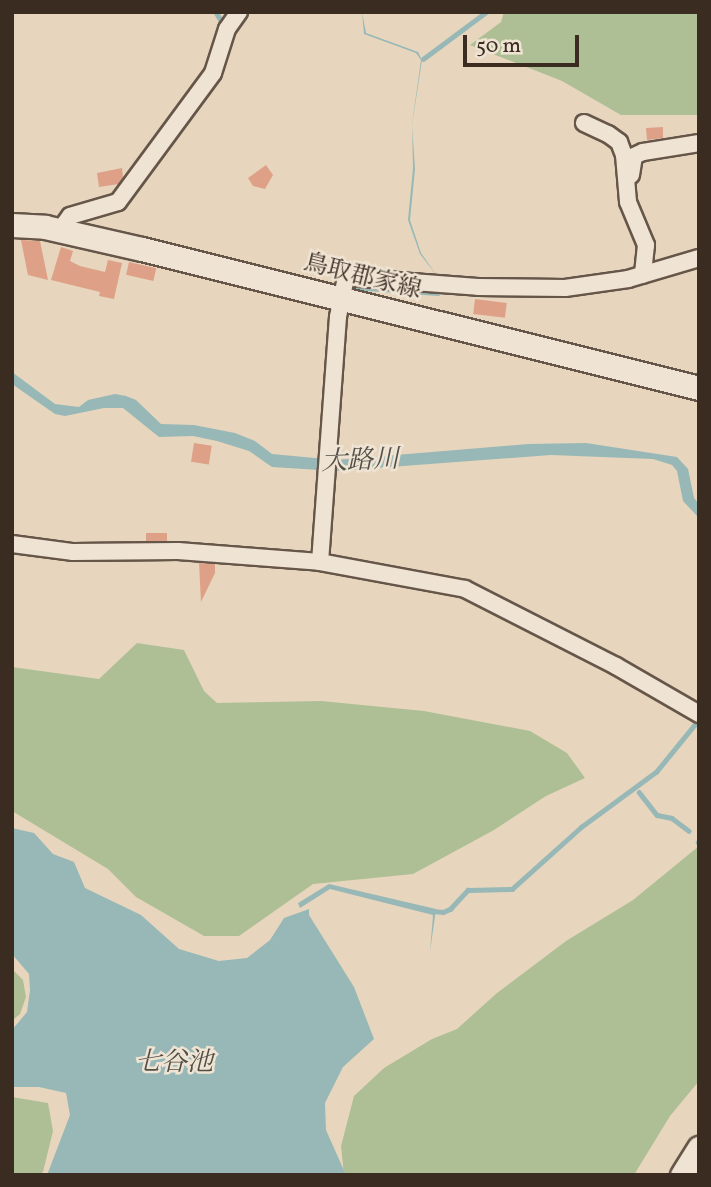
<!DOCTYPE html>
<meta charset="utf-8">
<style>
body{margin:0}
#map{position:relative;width:711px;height:1187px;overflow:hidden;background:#e7d6bd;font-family:Vollkorn,"Noto Serif JP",serif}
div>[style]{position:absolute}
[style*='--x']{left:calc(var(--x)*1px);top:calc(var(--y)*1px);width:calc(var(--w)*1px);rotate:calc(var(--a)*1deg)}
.green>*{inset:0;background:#afbf95}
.water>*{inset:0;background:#97b8b6}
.stream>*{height:4.5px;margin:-2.25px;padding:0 2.25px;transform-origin:2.25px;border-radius:2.25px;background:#97b8b6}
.building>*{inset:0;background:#dea187;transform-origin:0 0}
.roads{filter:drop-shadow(2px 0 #665649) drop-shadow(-2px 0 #665649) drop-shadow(0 2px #665649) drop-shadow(0 -2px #665649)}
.street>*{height:16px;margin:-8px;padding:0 8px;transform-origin:8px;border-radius:8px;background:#efe4d4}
.secondary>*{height:23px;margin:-11.5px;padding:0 11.5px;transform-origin:11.5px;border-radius:11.5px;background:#efe4d4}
span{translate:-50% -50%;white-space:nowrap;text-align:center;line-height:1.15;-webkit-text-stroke:5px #efe4d4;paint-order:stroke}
.street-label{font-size:24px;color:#3b2c22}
.water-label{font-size:26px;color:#524f47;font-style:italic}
.frame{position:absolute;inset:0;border:14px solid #3b2c22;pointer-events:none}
.scale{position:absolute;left:463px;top:35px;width:116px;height:32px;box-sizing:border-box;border:4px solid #3b2c22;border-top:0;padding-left:9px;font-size:21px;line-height:24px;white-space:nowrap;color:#3b2c22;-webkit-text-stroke:5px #efe4d4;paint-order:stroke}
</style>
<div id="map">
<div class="green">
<i style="clip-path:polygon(504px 12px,699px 12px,699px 115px,621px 115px,562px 81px,470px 45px,501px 22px)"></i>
<i style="clip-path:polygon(137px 643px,184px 650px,204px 691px,217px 703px,321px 701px,424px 711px,530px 731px,567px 753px,585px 778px,546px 796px,494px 830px,413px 874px,313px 884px,239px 936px,204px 936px,136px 897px,108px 869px,12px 811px,12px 667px,99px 679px)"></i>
<i style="clip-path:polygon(699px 846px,699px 1081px,670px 1116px,634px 1175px,344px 1175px,341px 1146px,354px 1096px,384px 1068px,432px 1039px,457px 1029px,497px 993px,566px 941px,633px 900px)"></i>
<i style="clip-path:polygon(12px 969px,23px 980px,26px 997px,20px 1014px,12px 1021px)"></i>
<i style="clip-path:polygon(12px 1097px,48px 1103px,53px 1131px,43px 1172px,40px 1175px,12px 1175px)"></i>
</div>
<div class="water">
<i style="clip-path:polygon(362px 12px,366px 33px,418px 52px,422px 60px,412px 125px,415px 169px,410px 220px,421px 253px,437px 276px,420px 254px,408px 220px,413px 168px,412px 124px,421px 60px,416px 53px,364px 34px)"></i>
<i style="clip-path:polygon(12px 372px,55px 404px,79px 407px,88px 400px,115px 394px,126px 396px,136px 400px,161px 424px,194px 425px,235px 433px,255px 441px,272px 454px,336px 460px,528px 444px,586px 443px,677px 457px,688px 469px,694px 498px,699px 504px,699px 518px,683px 501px,677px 471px,672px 465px,653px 459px,551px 455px,336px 471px,272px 467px,249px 451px,217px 441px,193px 436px,159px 437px,123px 408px,104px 408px,65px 416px,55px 414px,12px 384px)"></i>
<i style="clip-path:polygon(12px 828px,34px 833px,53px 854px,74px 862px,85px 888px,141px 915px,179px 949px,219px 961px,247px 958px,270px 940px,284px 918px,309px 909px,309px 915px,354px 987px,374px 1039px,343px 1067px,325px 1103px,326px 1130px,346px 1175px,47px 1175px,70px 1115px,66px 1093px,39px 1087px,12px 1087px,12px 1030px,27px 1012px,30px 990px,29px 974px,12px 954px)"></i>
<i style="clip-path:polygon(329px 884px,436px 909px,430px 952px,433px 915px,330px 889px,300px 908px,298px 903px)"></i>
</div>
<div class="stream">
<i style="--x:216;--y:12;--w:12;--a:59"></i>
<i style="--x:423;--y:59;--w:79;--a:-36.7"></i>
<i style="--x:353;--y:287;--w:85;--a:4"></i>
<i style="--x:639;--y:792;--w:29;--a:52"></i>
<i style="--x:657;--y:815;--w:15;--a:11"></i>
<i style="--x:672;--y:818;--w:21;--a:37"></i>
<i style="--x:698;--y:842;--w:1;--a:45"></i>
<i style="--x:433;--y:911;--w:10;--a:6"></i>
<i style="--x:443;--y:912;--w:8;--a:-23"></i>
<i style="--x:450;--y:909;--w:26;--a:-47"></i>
<i style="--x:468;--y:890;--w:44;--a:-1.3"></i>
<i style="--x:512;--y:889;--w:93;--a:-41.9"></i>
<i style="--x:581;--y:827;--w:93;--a:-36.3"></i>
<i style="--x:656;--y:772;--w:63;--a:-50.8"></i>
</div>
<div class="building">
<i style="clip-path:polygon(663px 127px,663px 138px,647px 140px,646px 128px)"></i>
<i style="clip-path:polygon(266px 165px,273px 175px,265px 189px,253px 186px,248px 178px)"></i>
<i style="clip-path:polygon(122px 168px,123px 177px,119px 184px,99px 187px,97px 173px)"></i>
<i style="clip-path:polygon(21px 240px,40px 241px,48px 280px,28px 275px)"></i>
<i style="clip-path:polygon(61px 247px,73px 251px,70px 261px,80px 266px,105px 272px,108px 260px,122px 263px,114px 299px,99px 296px,100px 292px,51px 280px)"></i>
<i style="left:129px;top:262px;width:28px;height:13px;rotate:13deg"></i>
<i style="left:475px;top:299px;width:32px;height:15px;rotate:7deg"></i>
<i style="left:194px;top:443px;width:18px;height:19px;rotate:9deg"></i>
<i style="left:146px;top:533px;width:21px;height:8px"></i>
<i style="clip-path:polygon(199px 563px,215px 564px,215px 573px,201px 602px)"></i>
</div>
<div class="roads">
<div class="street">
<i style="--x:584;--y:123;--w:26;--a:25"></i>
<i style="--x:608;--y:134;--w:14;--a:36"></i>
<i style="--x:619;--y:142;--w:14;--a:69"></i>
<i style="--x:624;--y:155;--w:47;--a:85.1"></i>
<i style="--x:628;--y:202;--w:47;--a:67.3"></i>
<i style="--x:646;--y:245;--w:30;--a:96"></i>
<i style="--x:631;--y:175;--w:19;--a:-81"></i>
<i style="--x:634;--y:156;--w:10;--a:-24"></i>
<i style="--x:643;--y:152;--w:57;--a:-9.1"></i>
<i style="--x:60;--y:230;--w:17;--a:-54"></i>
<i style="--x:70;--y:216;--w:50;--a:-16.3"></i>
<i style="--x:118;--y:202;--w:160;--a:-53.6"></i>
<i style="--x:213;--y:73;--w:46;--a:-72.3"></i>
<i style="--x:227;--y:29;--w:21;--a:-55"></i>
<i style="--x:12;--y:544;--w:62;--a:7.5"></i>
<i style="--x:73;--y:552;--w:105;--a:-0.5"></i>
<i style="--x:178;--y:551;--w:142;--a:4.4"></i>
<i style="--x:320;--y:562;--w:147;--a:10.5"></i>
<i style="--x:465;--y:589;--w:169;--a:27"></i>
<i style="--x:616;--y:666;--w:96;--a:30"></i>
<i style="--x:320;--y:562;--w:246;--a:-85.8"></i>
<i style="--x:338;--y:317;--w:41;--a:-78.7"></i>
<i style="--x:346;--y:277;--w:132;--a:4.3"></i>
<i style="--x:478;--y:287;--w:87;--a:0.7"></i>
<i style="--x:565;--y:288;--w:64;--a:-8.1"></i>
<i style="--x:628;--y:279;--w:74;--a:-16.5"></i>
</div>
<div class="secondary">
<i style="--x:12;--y:225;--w:33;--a:3"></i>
<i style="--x:45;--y:227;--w:99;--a:12.8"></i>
<i style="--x:142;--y:249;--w:574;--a:14.01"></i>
<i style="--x:682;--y:1175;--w:32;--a:-58"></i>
</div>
</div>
<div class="street-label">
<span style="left:362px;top:278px;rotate:14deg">鳥取郡家線</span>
</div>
<div class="water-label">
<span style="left:360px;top:462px;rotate:-2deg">大路川</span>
<span style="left:174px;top:1064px">七谷池</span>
</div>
<div class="frame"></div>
<div class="scale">50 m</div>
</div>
